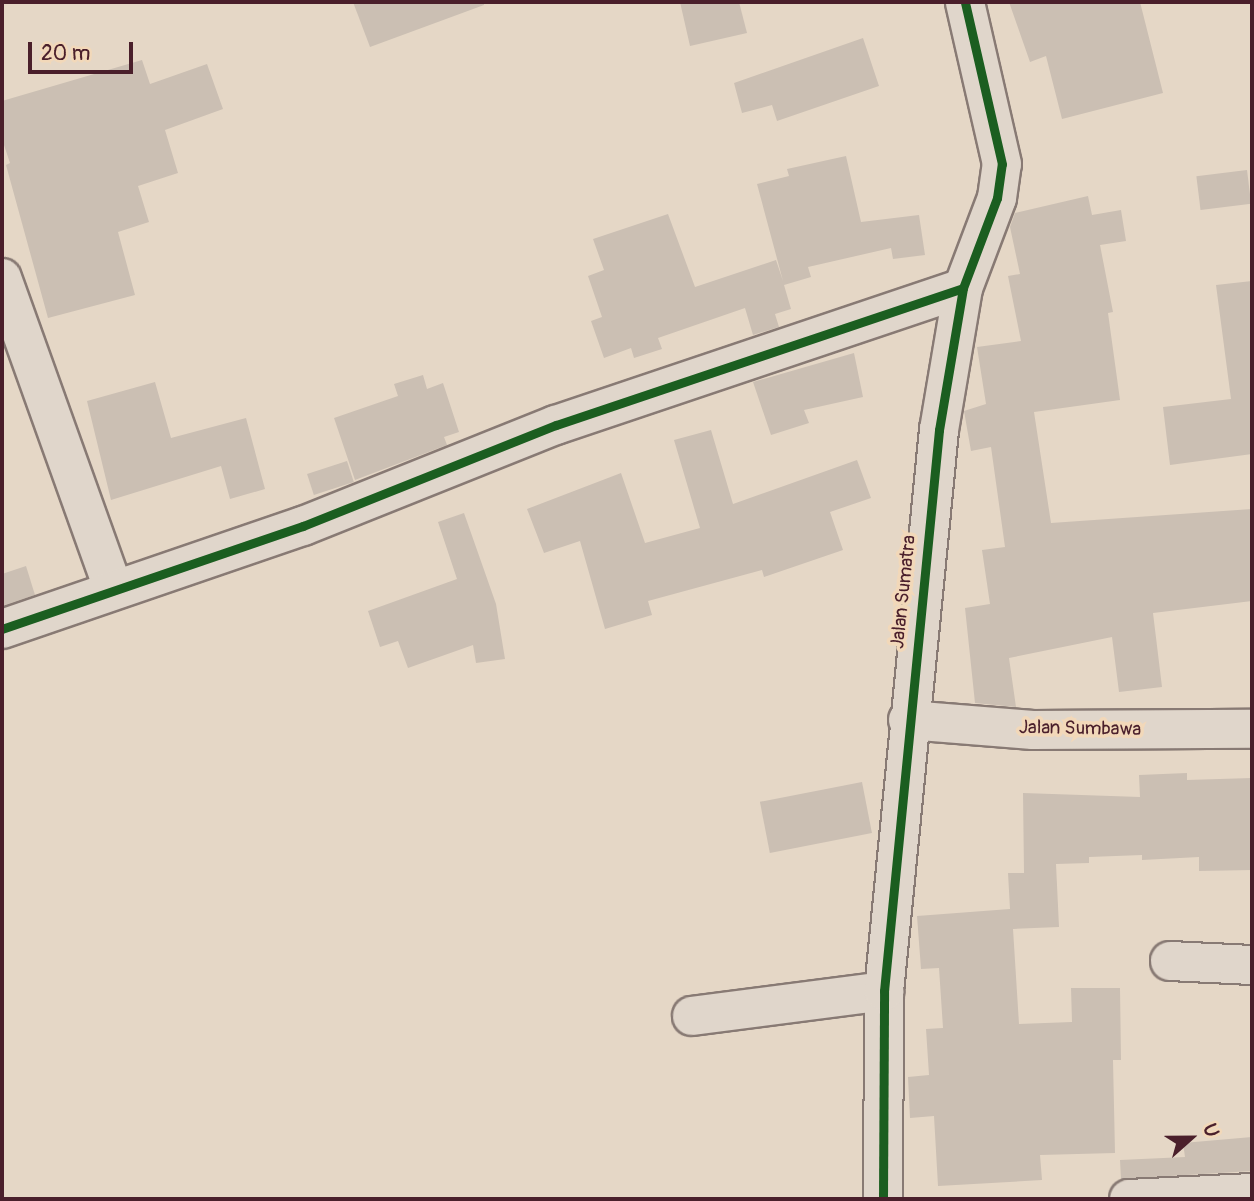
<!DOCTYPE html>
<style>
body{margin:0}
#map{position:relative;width:1254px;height:1201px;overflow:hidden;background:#e5d7c6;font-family:Pangolin,sans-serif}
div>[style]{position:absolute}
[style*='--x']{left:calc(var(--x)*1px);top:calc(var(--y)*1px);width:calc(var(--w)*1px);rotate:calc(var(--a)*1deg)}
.building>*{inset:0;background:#cbbfb3;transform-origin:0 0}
.roads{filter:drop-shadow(2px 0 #887a74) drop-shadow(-2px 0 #887a74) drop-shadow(0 2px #887a74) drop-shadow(0 -2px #887a74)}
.street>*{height:38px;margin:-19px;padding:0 19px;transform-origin:19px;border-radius:19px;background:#e0d6cb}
.secondary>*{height:38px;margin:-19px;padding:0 19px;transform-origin:19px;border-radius:19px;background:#e0d6cb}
.cycleway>*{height:9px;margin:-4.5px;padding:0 4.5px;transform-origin:4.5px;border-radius:4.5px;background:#1b5e20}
span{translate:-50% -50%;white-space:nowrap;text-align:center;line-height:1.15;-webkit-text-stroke:7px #f2d8b9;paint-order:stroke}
.street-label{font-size:19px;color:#4a1f2b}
.frame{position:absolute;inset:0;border:4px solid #4a1f2b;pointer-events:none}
.north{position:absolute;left:1156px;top:1103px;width:70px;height:70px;-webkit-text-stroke:5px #f2d8b9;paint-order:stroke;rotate:69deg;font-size:19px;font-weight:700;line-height:28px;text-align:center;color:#4a1f2b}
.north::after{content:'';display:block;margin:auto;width:24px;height:32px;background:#4a1f2b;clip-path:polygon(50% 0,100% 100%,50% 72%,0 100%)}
.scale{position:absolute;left:28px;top:42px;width:105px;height:32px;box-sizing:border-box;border:4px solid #4a1f2b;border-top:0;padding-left:9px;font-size:21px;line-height:24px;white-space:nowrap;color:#4a1f2b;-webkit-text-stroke:5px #f2d8b9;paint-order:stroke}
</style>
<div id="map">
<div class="building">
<i style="clip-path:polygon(353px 2px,484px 2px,484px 5px,370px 47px)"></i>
<i style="clip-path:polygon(680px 2px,739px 2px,747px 33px,690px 46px)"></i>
<i style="clip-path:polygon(1009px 2px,1140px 2px,1163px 93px,1062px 119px,1046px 56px,1030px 62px)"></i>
<i style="clip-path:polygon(863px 38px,879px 86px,777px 121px,772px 105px,742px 113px,734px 83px)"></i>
<i style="clip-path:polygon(142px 60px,150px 84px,207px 64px,223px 109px,165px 130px,178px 173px,138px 186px,149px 222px,118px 232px,135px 295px,48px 318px,6px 165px,10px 163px,2px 139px,2px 101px)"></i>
<i style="clip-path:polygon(846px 156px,861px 222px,919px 215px,925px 255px,893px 259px,891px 248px,808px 267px,811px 277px,784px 285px,791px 309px,775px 314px,779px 327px,753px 335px,745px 308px,658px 338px,662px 349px,634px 358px,631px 348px,604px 358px,591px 321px,602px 317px,588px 276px,604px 270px,593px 239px,668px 214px,695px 287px,776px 260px,783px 281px,757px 184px,789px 176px,787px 169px)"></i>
<i style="left:1247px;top:170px;width:34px;height:51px;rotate:83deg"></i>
<i style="clip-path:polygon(1088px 196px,1092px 215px,1121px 210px,1126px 241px,1100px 245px,1113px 312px,1108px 313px,1120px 400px,1034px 412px,1051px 523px,1252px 509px,1252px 601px,1153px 613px,1162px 687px,1119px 692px,1112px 637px,1009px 658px,1016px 707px,975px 703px,965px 608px,990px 604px,982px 550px,1005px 547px,991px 447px,971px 451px,964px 411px,986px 404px,977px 347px,1021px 341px,1008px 276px,1020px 274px,1010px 227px,1015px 213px)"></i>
<i style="clip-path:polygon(1252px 281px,1252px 454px,1170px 465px,1163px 407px,1231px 399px,1216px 285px)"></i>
<i style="clip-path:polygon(854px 353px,863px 397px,804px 410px,809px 423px,771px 435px,753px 382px)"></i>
<i style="clip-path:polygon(423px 375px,427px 389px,443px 383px,459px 432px,444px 437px,447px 445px,355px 480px,334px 418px,398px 396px,394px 384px)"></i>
<i style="clip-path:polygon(155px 382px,171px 438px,246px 418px,265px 489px,230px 499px,221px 466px,111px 500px,87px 401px)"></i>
<i style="clip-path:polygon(711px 430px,733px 504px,857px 460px,871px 498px,830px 512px,843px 550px,764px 577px,762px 570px,648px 601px,652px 615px,605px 629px,580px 541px,544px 553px,527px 509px,621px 473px,645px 543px,700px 528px,674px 440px)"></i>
<i style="left:347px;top:461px;width:22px;height:42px;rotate:72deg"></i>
<i style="clip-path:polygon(464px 513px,496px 604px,505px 659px,476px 663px,473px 645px,408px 668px,398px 641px,380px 647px,368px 611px,457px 579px,438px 522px)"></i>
<i style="clip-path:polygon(26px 566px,35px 595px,2px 606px,2px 574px)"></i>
<i style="clip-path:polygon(1187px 773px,1187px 780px,1252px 778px,1252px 870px,1199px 871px,1199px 857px,1142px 860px,1142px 855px,1089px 857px,1089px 863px,1056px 864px,1059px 927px,1013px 929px,1019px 1024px,1072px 1022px,1071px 988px,1120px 988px,1121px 1060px,1113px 1060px,1115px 1153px,1040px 1155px,1042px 1180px,938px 1186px,934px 1116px,910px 1118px,908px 1077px,929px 1075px,926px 1029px,943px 1028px,939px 968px,921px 969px,917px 916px,1010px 909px,1008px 873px,1024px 873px,1023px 793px,1140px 797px,1139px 775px)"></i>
<i style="left:862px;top:782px;width:52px;height:104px;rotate:79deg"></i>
<i style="clip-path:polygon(1252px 1137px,1252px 1171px,1121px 1179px,1120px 1160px,1185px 1157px,1183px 1143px)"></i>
</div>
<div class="roads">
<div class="street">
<i style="--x:2;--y:278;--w:331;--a:70.3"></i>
<i style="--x:2;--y:629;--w:318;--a:-18.9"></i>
<i style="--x:303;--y:526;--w:272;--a:-21.8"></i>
<i style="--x:556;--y:425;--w:429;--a:-18.6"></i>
<i style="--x:1170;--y:961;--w:82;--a:2.8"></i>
<i style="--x:692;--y:1016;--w:194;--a:-7.4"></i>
<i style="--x:1129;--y:1199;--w:123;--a:-2.8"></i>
</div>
<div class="secondary">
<i style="--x:908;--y:720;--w:125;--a:4.6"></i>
<i style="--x:1033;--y:730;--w:219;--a:-0.3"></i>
<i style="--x:883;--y:1199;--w:208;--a:-89.7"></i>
<i style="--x:884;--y:991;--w:564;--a:-84.4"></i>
<i style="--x:939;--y:430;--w:144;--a:-80.4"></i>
<i style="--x:963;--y:288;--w:96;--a:-69.3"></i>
<i style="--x:997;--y:198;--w:34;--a:-82"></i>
<i style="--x:1002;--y:164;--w:166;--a:-102.9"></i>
</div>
</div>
<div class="cycleway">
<i style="--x:2;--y:629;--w:318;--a:-18.9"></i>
<i style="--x:303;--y:526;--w:272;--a:-21.8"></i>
<i style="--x:556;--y:425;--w:429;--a:-18.6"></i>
<i style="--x:883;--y:1199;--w:208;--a:-89.7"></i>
<i style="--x:884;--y:991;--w:564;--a:-84.4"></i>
<i style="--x:939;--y:430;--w:144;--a:-80.4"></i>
<i style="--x:963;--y:288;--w:96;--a:-69.3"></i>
<i style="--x:997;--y:198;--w:34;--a:-82"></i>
<i style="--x:1002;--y:164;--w:166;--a:-102.9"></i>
</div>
<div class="street-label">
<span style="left:904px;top:592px;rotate:-84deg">Jalan Sumatra</span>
<span style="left:1080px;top:729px;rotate:1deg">Jalan Sumbawa</span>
</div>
<div class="frame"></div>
<div class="north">U</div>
<div class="scale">20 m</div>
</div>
